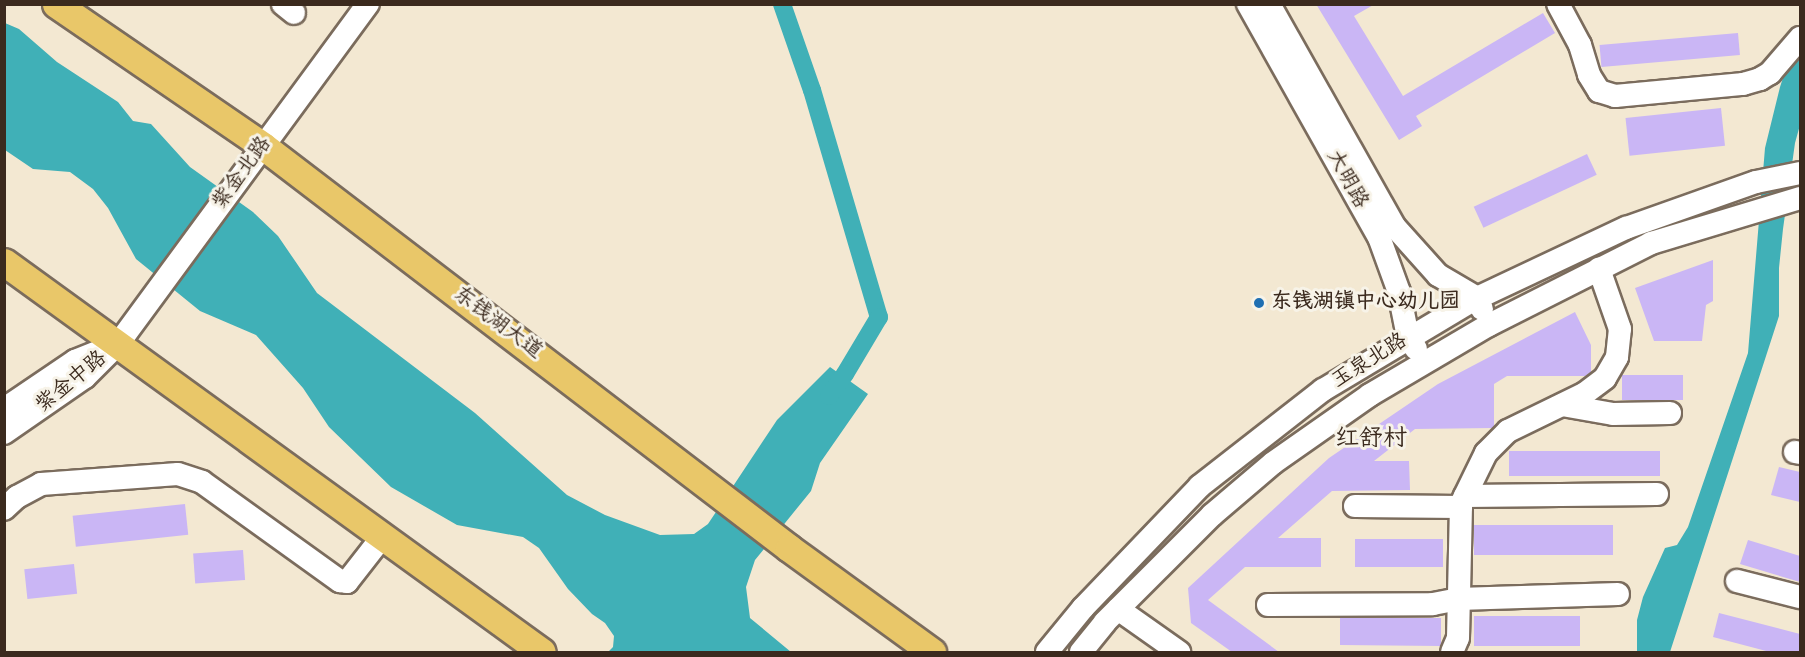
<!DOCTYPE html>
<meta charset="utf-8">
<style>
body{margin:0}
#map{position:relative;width:1805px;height:657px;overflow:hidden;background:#f3e8d2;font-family:Dekko,"LXGW WenKai TC",sans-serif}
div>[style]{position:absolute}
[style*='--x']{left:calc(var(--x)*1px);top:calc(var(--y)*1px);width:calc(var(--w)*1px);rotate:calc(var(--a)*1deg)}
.water>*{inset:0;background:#40b0b7}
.canal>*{height:18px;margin:-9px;padding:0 9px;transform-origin:9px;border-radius:9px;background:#40b0b7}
.building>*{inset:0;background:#cab6f5;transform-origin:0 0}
.roads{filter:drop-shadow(2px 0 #7b6c5d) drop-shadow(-2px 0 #7b6c5d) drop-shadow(0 2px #7b6c5d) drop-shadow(0 -2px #7b6c5d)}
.minor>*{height:22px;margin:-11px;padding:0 11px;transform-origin:11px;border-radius:11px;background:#fff}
.major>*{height:27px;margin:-13.5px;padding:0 13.5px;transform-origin:13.5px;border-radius:13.5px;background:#e9c769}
.dots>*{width:16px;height:16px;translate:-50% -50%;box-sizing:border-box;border:3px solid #f7f3e8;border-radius:50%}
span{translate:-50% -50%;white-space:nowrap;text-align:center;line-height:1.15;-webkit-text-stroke:6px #f7f3e8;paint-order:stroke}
.street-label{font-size:21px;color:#3b2a1e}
.poi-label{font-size:21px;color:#3b2a1e;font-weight:700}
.left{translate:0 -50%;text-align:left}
.quarter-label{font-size:24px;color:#3b2a1e}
.frame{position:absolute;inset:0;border:6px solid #3b2a1e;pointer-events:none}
</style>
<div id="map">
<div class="water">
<i style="clip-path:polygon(5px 23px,19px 29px,57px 62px,118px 102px,133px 121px,151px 124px,190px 167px,253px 212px,278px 236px,317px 293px,475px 413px,567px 495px,605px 515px,660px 535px,694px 534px,708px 524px,777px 420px,830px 367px,868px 394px,820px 463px,811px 491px,755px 560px,746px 587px,750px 618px,791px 652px,608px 652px,613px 647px,614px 636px,605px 623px,592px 614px,568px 589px,539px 548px,523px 537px,457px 525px,391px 487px,329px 427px,303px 388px,256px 335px,200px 311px,136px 259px,108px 208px,93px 189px,70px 172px,33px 169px,5px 150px)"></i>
<i style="clip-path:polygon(1800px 26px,1800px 125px,1795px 143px,1783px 229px,1779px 268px,1779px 316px,1670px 652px,1637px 652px,1637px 620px,1643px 597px,1665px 548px,1677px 545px,1688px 527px,1748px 353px,1765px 148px,1780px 87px)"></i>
</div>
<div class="canal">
<i style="--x:782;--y:4;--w:91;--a:70.8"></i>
<i style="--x:812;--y:90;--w:237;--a:73.6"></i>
<i style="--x:879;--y:317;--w:66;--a:120.8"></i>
<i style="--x:845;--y:374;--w:27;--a:126"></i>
</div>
<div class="building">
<i style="clip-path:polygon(1316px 4px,1375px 4px,1354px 16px,1403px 96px,1543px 13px,1555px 33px,1416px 116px,1422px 126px,1399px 140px)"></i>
<i style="left:1738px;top:33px;width:22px;height:139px;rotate:85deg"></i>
<i style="left:1721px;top:108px;width:38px;height:96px;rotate:84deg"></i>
<i style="left:1587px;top:154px;width:23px;height:125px;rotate:65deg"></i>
<i style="clip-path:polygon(1713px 260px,1713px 301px,1706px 305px,1702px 341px,1654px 341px,1635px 288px)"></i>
<i style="clip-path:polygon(1575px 312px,1591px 345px,1591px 372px,1585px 376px,1507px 376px,1494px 384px,1494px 426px,1492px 428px,1415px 429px,1374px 461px,1409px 461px,1410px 490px,1332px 491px,1278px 538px,1321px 538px,1321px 567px,1245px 567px,1208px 600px,1279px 652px,1232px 652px,1191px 623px,1188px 588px,1329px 458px,1438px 384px)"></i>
<i style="left:1622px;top:375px;width:61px;height:25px"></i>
<i style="left:1660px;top:451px;width:25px;height:151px;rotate:90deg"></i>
<i style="clip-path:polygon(1779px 467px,1800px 472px,1800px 502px,1771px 495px)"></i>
<i style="left:185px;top:504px;width:31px;height:113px;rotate:84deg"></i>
<i style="left:1474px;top:525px;width:139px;height:30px"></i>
<i style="left:1355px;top:539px;width:88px;height:28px"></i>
<i style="clip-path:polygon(1748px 540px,1800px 556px,1800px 582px,1740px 564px)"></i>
<i style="left:243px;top:550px;width:30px;height:50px;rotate:86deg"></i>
<i style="left:74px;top:564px;width:30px;height:50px;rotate:84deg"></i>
<i style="clip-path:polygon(1719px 613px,1800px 634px,1800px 652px,1770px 652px,1713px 637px)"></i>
<i style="left:1474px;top:616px;width:106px;height:30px"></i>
<i style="clip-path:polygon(1340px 618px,1441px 618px,1441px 643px,1440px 646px,1340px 645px)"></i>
</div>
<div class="roads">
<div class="minor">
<i style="--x:283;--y:4;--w:14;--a:39"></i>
<i style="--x:1248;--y:4;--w:267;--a:60.7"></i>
<i style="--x:1379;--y:237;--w:59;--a:70"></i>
<i style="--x:1399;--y:292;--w:46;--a:78.7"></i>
<i style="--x:1408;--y:337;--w:14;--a:56"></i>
<i style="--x:1269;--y:4;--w:255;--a:60.6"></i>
<i style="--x:1394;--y:226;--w:66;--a:48.1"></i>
<i style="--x:1438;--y:275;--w:45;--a:30.5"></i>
<i style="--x:1477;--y:298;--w:12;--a:66"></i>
<i style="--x:1558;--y:4;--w:47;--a:61.8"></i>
<i style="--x:1580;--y:45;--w:31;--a:73"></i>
<i style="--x:1589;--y:75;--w:19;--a:58"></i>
<i style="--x:1599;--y:91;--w:17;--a:17"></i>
<i style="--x:1615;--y:96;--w:129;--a:-5.4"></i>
<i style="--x:1743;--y:84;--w:18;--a:-16"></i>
<i style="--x:1760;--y:79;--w:12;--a:-31"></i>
<i style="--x:1770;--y:73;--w:46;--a:-49.4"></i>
<i style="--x:1562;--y:405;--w:52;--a:10"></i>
<i style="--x:1613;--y:414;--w:57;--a:-1"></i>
<i style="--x:4;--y:409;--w:86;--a:-34.1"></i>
<i style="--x:75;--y:361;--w:35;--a:-22"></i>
<i style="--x:4;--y:433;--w:98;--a:-34.7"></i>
<i style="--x:85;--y:377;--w:47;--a:-45"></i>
<i style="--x:118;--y:344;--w:422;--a:-53.7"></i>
<i style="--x:1795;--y:452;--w:5;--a:11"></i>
<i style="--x:1465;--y:496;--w:192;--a:-0.6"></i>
<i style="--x:1355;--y:506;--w:106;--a:0.5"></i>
<i style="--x:4;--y:509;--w:18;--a:-43"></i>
<i style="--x:17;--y:497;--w:27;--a:-28"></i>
<i style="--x:41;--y:484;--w:137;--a:-4.2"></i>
<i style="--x:178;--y:474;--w:25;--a:18"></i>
<i style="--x:202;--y:482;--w:170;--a:35.7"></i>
<i style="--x:340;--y:581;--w:7;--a:8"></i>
<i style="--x:347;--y:582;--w:58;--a:-52"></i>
<i style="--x:1737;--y:581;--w:65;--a:14.3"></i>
<i style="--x:1268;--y:605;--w:165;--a:-0.3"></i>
<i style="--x:1433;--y:604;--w:25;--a:-11"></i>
<i style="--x:1458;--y:599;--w:160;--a:-1.8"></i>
<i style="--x:1118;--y:609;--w:75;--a:35.2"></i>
<i style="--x:1047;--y:652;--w:57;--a:-50.7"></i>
<i style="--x:1083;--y:608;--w:169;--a:-46.2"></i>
<i style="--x:1200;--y:486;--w:156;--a:-38"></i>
<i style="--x:1323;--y:390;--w:179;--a:-30.9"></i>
<i style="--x:1477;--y:298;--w:165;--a:-25.2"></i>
<i style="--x:1626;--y:228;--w:138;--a:-19.5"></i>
<i style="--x:1756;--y:182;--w:45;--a:-11.6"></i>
<i style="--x:1081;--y:652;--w:38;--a:-51"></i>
<i style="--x:1105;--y:622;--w:151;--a:-45"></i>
<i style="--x:1212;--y:515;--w:80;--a:-40.4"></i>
<i style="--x:1273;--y:463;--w:118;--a:-35"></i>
<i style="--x:1370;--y:395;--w:138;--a:-30.5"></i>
<i style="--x:1489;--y:325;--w:182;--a:-26.8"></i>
<i style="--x:1651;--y:243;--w:156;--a:-16.8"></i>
<i style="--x:1452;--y:652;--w:15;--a:-67"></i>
<i style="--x:1458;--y:638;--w:134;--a:-88.7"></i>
<i style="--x:1461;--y:504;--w:57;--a:-63.9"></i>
<i style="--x:1486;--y:453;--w:31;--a:-45"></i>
<i style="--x:1508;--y:431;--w:85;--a:-26"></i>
<i style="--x:1584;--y:394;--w:26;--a:-37"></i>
<i style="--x:1605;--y:378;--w:24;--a:-60"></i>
<i style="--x:1617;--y:357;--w:28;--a:-84"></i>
<i style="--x:1620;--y:329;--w:64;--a:-109.3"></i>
</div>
<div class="major">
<i style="--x:56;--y:4;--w:251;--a:34.4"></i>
<i style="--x:263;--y:146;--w:662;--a:37.39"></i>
<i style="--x:789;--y:548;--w:177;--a:36"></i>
<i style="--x:4;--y:262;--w:664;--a:35.94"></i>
</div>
</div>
<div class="dots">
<i style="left:1259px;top:303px;background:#1f6fb2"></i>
</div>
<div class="street-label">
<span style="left:243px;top:174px;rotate:-54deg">紫金北路</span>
<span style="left:1346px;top:180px;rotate:61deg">大明路</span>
<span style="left:497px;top:324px;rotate:37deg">东钱湖大道</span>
<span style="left:1370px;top:362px;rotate:-32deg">玉泉北路</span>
<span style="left:72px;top:383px;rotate:-39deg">紫金中路</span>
</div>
<div class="poi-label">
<span class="left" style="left:1271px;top:303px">东钱湖镇中心幼儿园</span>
</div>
<div class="quarter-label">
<span style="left:1371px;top:441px">红舒村</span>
</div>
<div class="frame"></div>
</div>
